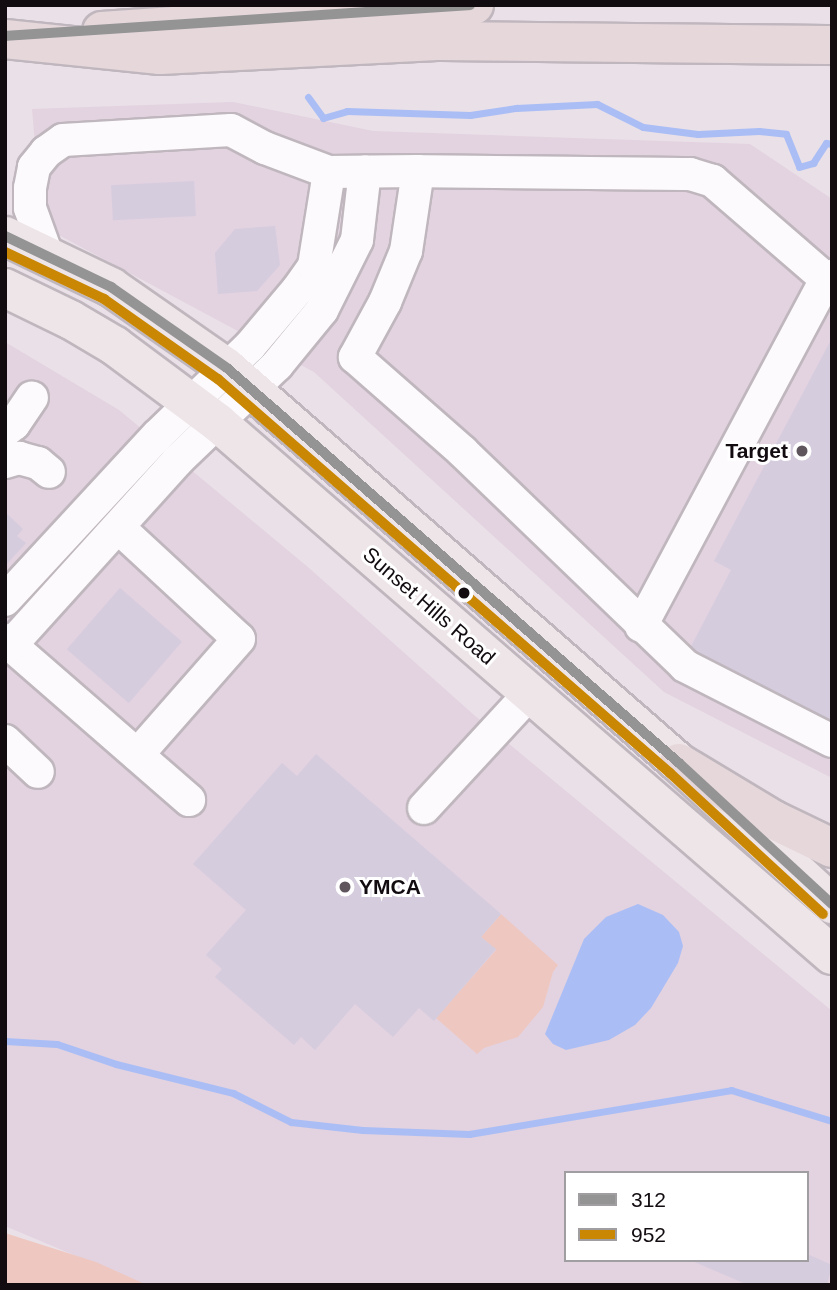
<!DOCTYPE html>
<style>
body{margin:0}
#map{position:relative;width:837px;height:1290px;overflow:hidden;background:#eae0e8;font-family:Helvetica,sans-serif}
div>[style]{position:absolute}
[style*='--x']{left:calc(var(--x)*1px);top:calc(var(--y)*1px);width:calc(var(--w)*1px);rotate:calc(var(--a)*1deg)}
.built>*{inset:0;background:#e3d2e0}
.green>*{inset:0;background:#eec8c0}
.water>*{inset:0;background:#aabef5}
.stream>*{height:7px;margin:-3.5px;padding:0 3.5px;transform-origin:3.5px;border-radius:3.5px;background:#aabef5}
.building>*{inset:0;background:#d5ccde;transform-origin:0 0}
.roads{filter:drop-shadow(2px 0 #bfb7bd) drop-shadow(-2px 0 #bfb7bd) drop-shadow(0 2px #bfb7bd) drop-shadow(0 -2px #bfb7bd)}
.minor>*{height:32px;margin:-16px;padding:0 16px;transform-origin:16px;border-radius:16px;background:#fcfafc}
.major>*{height:38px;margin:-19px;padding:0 19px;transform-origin:19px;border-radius:19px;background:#eee5e8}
.highway>*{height:38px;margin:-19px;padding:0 19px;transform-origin:19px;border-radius:19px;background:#e6d7db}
.bus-1>*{height:10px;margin:-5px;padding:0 5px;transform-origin:5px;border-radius:5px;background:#949494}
.bus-2>*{height:10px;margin:-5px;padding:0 5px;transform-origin:5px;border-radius:5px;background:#c98703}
.dots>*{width:19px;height:19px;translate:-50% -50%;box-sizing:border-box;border:4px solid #fff;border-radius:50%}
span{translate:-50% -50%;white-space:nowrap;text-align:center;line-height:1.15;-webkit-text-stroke:6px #fff;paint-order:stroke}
.poi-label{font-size:21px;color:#120c11;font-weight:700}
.right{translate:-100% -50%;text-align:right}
.left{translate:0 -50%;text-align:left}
.street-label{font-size:21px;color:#120c11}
.frame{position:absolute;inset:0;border:7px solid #120c11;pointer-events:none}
.legend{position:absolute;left:564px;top:1171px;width:245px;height:91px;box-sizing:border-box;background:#fff;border:2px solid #a09ea0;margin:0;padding:9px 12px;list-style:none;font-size:21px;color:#120c11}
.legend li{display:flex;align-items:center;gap:14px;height:35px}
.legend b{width:35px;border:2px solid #a09ea0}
</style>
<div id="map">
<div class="built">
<i style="clip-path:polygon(233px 102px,373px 131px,750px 144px,832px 199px,832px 778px,664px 692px,314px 372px,42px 226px,32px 109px)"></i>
<i style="clip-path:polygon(evenodd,5px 342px,119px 410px,309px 568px,474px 715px,832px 1011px,832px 1285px,145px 1285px,5px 1226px,5px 342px,566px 1173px,807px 1173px,807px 1260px,566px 1260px,566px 1173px)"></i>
</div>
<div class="green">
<i style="clip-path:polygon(501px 914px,558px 965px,553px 972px,543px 1007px,518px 1037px,484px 1048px,477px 1054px,436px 1018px,496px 950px,481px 937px)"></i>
<i style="clip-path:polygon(5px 1233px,96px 1262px,147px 1285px,5px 1285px)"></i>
</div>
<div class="water">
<i style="clip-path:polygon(638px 904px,663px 915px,679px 932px,683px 946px,678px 963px,651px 1008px,635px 1025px,609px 1040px,566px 1050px,553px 1044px,545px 1034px,584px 939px,606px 917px)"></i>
</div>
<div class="stream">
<i style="--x:308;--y:97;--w:26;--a:54"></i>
<i style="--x:323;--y:118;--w:25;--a:-16"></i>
<i style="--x:347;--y:111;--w:123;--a:1.9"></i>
<i style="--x:470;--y:115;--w:47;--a:-8.7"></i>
<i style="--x:516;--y:108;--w:81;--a:-2.8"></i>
<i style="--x:597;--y:104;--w:51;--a:26.6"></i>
<i style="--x:643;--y:127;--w:55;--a:7.3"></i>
<i style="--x:698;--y:134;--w:61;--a:-2.8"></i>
<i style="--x:759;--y:131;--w:27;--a:6"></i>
<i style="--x:786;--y:134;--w:35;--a:68"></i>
<i style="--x:799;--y:167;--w:15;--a:-16"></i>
<i style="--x:813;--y:163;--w:24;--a:-57"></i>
<i style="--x:826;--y:143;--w:6;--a:9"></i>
<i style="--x:5;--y:1041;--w:52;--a:3.3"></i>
<i style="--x:57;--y:1044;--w:62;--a:18.7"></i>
<i style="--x:116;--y:1064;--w:121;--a:13.9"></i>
<i style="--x:233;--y:1093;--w:65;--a:26.6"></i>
<i style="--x:291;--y:1122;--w:72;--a:6.3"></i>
<i style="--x:363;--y:1130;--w:106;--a:2.2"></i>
<i style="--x:469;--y:1134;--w:266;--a:-9.5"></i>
<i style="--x:731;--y:1090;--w:106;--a:17.1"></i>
</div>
<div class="building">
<i style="left:194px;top:181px;width:35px;height:83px;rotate:87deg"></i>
<i style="clip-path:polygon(275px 226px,280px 265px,257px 291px,218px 294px,215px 253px,235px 229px)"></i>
<i style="clip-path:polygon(832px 338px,832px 732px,686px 656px,731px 570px,714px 561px)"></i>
<i style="clip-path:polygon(5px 512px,23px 529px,17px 536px,26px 543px,5px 566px)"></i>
<i style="left:120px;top:588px;width:82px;height:81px;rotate:41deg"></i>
<i style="clip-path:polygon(316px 754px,501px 914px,481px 937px,496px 949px,434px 1021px,419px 1008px,393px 1037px,355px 1004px,315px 1050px,301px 1037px,294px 1045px,215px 977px,222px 969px,206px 955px,246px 910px,193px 864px,282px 763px,297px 776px)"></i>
<i style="clip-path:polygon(807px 1254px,832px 1265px,827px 1285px,748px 1285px,690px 1260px,807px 1260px)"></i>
</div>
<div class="roads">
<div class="minor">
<i style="--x:47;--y:255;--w:50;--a:-109.9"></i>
<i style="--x:30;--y:208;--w:20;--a:-90"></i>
<i style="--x:30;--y:188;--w:21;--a:-79"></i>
<i style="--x:34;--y:167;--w:19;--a:-51"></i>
<i style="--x:46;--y:152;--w:21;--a:-35"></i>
<i style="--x:63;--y:140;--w:168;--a:-3.4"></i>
<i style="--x:231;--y:130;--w:38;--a:28"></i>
<i style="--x:265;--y:148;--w:68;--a:20.6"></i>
<i style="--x:329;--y:172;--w:89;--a:-0.6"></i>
<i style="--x:826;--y:279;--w:150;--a:-139.1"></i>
<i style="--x:713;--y:181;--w:24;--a:-163"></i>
<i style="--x:690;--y:174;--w:272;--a:-179.4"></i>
<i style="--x:418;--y:171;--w:81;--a:98.5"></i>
<i style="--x:406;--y:251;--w:55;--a:112.4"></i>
<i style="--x:385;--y:302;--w:63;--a:118.6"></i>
<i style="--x:355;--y:357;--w:144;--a:41.3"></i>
<i style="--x:463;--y:452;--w:308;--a:43.9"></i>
<i style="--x:685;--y:666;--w:165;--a:27"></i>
<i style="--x:5;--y:431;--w:11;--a:-38"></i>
<i style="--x:14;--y:424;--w:32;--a:-56"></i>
<i style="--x:5;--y:462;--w:15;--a:-16"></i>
<i style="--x:19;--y:458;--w:20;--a:15"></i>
<i style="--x:38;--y:463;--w:14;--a:39"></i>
<i style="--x:119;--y:528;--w:163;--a:42.8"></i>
<i style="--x:239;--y:639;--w:154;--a:131.3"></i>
<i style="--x:5;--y:600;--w:225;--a:-47.2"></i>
<i style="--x:158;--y:435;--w:128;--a:-44.1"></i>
<i style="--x:250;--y:346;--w:75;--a:-49.9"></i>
<i style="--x:298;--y:289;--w:28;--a:-55"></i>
<i style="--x:314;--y:266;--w:95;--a:-80.9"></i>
<i style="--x:641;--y:626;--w:393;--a:-61.9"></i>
<i style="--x:826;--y:279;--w:7;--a:-27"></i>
<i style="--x:5;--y:640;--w:244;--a:41"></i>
<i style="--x:11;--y:645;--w:248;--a:-47.9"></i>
<i style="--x:177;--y:461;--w:139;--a:-43.8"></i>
<i style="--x:277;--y:365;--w:71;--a:-50.7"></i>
<i style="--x:322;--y:310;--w:78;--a:-63.4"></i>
<i style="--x:357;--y:240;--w:69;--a:-83.4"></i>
<i style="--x:5;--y:741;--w:45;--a:43.2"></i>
<i style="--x:424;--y:808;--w:156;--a:-47.3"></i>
</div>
<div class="major">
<i style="--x:5;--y:236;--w:118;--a:25.7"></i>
<i style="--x:111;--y:287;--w:141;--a:34.9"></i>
<i style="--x:227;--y:368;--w:600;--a:41.15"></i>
<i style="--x:679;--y:763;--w:208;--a:42.7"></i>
<i style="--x:5;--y:288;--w:73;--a:25.9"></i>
<i style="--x:71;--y:320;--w:51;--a:30.6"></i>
<i style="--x:115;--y:346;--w:127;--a:36.7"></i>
<i style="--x:217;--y:422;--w:814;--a:40.91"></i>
</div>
<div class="highway">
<i style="--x:102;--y:31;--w:373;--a:-4"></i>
<i style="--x:5;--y:39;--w:156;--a:5.9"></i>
<i style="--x:160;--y:55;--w:277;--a:-2.9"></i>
<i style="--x:437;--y:41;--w:395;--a:0.6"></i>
<i style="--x:679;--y:763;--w:111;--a:31"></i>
<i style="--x:774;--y:820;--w:64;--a:25.8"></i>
</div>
</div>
<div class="bus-1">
<i style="--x:5;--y:36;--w:466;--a:-3.8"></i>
<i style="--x:5;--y:236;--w:118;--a:25.7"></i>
<i style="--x:111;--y:287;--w:141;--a:34.9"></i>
<i style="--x:227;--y:368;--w:600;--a:41.15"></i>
<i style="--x:679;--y:763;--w:208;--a:42.7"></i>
</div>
<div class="bus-2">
<i style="--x:5;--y:252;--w:110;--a:25.4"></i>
<i style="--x:104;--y:299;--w:139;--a:35.1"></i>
<i style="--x:218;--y:379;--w:600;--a:41.08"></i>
<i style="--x:670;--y:773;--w:208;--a:42.7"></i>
</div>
<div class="dots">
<i style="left:802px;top:451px;background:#5e565c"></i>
<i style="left:464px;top:593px;background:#120c11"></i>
<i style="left:345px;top:887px;background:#5e565c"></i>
</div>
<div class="poi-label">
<span class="right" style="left:788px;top:451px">Target</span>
<span class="left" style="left:359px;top:887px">YMCA</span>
</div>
<div class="street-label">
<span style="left:429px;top:606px;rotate:41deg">Sunset Hills Road</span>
</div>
<div class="frame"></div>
<ul class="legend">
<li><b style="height:9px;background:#949494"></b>312</li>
<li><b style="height:9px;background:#c98703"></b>952</li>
</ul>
</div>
